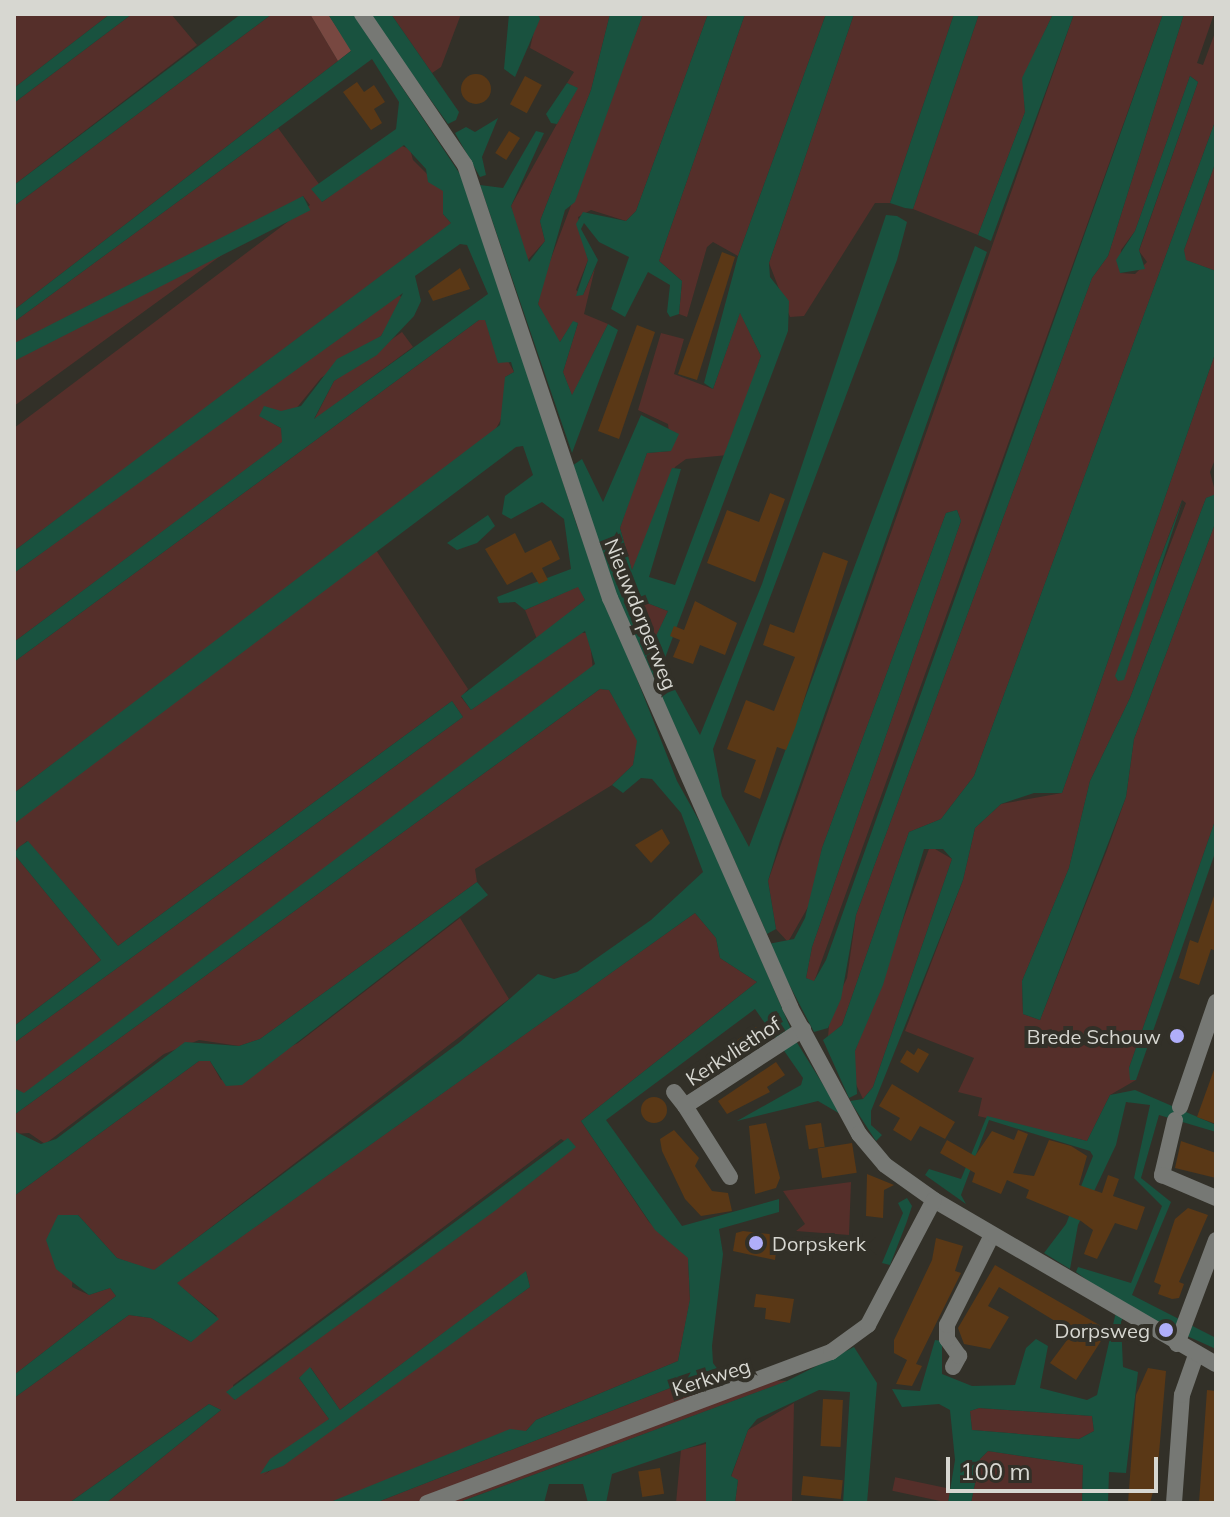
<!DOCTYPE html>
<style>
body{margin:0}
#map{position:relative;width:1230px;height:1517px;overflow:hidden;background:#323028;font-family:Mulish,sans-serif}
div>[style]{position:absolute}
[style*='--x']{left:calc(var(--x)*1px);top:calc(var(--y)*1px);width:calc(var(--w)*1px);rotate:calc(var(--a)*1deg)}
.green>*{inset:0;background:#552f2a;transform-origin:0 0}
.forest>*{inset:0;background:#784841}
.water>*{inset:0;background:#19523f;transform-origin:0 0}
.building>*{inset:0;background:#5a3816;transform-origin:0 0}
.round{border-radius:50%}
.minor>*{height:16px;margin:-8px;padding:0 8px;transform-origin:8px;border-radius:8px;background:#767874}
.tertiary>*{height:16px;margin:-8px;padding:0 8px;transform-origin:8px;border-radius:8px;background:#767874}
.dots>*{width:22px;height:22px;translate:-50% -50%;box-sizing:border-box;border:4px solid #323028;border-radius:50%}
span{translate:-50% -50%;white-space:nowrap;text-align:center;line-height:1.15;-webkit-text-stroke:8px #323028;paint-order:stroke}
.street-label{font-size:20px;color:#d7d7d1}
.poi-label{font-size:20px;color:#d7d7d1}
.right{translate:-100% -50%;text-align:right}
.left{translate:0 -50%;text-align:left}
.frame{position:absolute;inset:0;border:16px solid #d7d7d1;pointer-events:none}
.scale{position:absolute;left:946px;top:1457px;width:212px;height:36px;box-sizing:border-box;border:4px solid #d7d7d1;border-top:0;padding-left:10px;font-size:24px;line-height:28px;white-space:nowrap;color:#d7d7d1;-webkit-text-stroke:6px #323028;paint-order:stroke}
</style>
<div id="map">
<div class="green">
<i style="clip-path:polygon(14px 14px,110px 14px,14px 88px)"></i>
<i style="clip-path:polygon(132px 14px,171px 14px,197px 45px,14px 185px,14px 103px)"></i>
<i style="clip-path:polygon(272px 14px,310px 14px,338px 61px,14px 310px,14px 206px)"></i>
<i style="clip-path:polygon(391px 14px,461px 14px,441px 67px,432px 73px)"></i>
<i style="clip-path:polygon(538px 14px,610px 14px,591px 90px,540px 221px,545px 241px,526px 262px,511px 206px,577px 88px,567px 83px,574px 72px,530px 48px)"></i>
<i style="clip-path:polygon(643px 14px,708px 14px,636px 211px,626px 221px,591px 210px,578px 217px,588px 260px,576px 290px,583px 295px,595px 268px,584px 314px,608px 324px,572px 396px,563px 372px,578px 323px,573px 322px,560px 342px,554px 337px,538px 304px,541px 285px)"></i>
<i style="clip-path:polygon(745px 14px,826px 14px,738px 256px,713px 242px,707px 247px,687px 317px,679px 314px,682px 281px,659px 261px)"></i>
<i style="clip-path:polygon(854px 14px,954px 14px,890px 203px,875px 203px,804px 316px,790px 317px,769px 263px)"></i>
<i style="clip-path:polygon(979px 14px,1053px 14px,1023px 78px,1025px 112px,978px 235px,913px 209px)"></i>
<i style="clip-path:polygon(1074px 14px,1163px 14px,814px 982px,806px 978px,812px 947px,961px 521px,957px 510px,946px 513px,822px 848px,812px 900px,788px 942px,776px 929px,768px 881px)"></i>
<i style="clip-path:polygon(evenodd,1184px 14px,1214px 14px,1197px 63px,1203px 65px,1216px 30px,1216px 119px,974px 776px,941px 819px,909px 832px,842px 1025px,828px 1037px,830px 1013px,847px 978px,856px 915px,1092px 278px,1108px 256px,1184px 14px,1190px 76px,1198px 82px,1139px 251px,1147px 262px,1135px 274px,1120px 273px,1121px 250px,1135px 231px,1190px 76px)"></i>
<i style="clip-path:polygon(278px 128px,319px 184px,322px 202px,399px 145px,410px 149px,413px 160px,443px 190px,443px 214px,451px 223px,447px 231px,14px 551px,14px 428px,310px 205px,303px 196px,14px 406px,14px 322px)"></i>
<i style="clip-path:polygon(1216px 161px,1216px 271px,1185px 260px,1184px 250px)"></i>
<i style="clip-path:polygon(398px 293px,403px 300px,381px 336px,321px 378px,295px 410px,260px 416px,281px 428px,283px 442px,14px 642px,14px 573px)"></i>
<i style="clip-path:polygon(740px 312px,761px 356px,728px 455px,686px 459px,675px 467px,632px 571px,620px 528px,632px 492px,647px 453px,671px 451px,668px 424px,638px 410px,661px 333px,684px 339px,674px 374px,713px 389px)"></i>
<i style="clip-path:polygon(479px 320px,485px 320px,514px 372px,505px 377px,505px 412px,492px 436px,14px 793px,14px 662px)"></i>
<i style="clip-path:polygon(402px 332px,413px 347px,314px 420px,334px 381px)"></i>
<i style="clip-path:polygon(evenodd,1216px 351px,1216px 457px,1210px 472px,1216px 495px,1206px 498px,1130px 698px,1090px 781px,1069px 868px,1022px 981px,1023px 1014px,1040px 1020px,1107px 850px,1126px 797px,1134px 739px,1216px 521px,1216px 818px,1129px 1068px,1136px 1080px,1110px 1095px,1087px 1141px,978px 1116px,982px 1098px,958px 1092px,974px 1058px,905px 1031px,963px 880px,975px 828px,1001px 804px,1062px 793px,1216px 351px,1182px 500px,1186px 503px,1118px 681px,1116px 676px,1182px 500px)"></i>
<i style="clip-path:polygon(376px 550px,468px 689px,461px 697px,471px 710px,578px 633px,589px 633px,593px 670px,24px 1094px,14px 1088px,14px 1043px,463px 717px,452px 701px,118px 946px,27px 841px,14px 852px,14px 824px,36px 804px)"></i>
<i style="clip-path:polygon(579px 586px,585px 600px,537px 639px,525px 610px)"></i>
<i style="clip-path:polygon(642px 601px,668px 611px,656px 637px,637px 606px)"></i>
<i style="clip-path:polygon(600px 689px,609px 690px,638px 741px,633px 765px,612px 785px,475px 869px,477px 882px,260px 1039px,239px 1046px,199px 1040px,164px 1054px,45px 1144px,29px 1133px,14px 1134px,14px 1115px)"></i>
<i style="clip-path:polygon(930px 846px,952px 859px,873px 1087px,863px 1099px,852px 1076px,855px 1051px)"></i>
<i style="clip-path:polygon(14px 854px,101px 960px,14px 1026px)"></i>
<i style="clip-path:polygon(evenodd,695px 913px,716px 938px,720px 958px,757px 982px,581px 1121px,649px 1222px,688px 1257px,690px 1300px,678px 1361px,536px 1420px,526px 1431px,328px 1503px,106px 1503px,221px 1410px,209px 1404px,69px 1503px,14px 1503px,14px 1398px,129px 1315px,151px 1318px,191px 1342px,217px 1316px,176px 1283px,695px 913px,561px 1139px,575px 1147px,234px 1400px,233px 1385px,561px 1139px,695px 913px,526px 1272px,530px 1287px,264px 1475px,329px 1419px,299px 1378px,311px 1368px,340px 1410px,526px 1272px)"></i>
<i style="clip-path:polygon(460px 918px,509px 999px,154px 1271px,117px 1258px,78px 1215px,72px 1287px,89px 1295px,110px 1288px,116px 1296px,14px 1375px,14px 1196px,199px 1061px,210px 1061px,221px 1080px,298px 1043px)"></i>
<i style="clip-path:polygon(851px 1182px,849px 1235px,796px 1231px,805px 1224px,783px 1191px)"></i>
<i style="clip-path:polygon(724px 1378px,788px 1381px,457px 1503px,375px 1503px,670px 1388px)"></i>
<i style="clip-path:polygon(794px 1403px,792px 1502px,821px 1503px,735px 1503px,738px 1480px,731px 1477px,748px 1430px)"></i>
<i style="clip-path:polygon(979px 1408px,1092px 1416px,1094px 1431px,1079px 1439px,972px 1430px,970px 1411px)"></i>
<i style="clip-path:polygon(710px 1443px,706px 1503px,676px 1503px,681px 1450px)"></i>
<i style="clip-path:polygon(988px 1451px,1083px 1465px,1082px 1503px,971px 1503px,980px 1459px)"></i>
<i style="left:951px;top:1489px;width:14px;height:57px;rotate:102deg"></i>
</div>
<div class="forest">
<i style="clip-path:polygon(310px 14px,328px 14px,352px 50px,338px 61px)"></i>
</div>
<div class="water">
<i style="clip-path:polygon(110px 14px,132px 14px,14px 103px,14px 88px)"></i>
<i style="clip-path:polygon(241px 14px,272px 14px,14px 206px,14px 185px)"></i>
<i style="clip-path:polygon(evenodd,328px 14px,353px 14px,468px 186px,577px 526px,677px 781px,711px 842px,796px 1041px,842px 1115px,818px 1101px,737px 1121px,801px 1085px,803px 1078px,755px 1009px,606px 1120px,682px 1226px,779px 1199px,779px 1212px,719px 1229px,723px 1254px,712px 1346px,713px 1363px,724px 1378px,670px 1388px,375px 1503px,328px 1503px,510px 1429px,526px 1431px,536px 1420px,678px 1361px,690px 1299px,688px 1258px,655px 1230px,581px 1121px,757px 982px,720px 958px,716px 938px,695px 913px,177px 1283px,219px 1319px,191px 1342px,151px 1318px,129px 1315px,14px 1398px,14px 1375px,116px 1296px,110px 1288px,89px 1295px,56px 1269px,46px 1240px,58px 1215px,78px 1215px,117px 1258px,154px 1270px,460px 1042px,538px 974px,554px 979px,577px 972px,651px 920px,703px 872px,681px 813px,652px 779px,641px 778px,623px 793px,612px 785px,633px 765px,637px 741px,609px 690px,600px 689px,14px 1115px,14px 1088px,24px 1093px,595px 664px,585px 631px,471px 710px,461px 696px,585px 600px,578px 587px,525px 610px,515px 602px,499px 603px,497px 597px,571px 569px,564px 519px,542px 502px,511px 519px,502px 514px,505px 496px,533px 475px,523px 446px,516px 447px,14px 824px,14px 793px,500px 425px,505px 377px,514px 372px,511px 362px,498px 363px,485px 320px,479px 320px,14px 662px,14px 642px,282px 442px,281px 428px,259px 416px,264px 406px,281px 411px,301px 406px,337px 359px,381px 336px,403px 293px,14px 573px,14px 551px,451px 223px,443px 214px,443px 191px,428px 182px,426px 169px,404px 145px,322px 202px,311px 189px,396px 129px,399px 102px,372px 59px,14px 322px,14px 310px,351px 51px,328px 14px,460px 244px,467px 245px,488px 294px,314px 419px,334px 381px,377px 355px,414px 316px,421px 301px,415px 276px,460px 244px)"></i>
<i style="clip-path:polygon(369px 14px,391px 14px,459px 112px,456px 120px,448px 124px)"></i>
<i style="clip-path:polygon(509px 14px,538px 14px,540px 19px,515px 77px,504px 69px)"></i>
<i style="clip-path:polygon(610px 14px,643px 14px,575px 202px,565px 210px,538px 304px,560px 342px,573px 321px,578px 323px,563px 372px,572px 395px,608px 324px,618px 330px,572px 453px,480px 185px,503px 188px,536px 131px,544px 133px,511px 206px,529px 262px,545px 241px,540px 221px,591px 90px)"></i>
<i style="clip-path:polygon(708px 14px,745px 14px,659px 261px,682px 281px,679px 314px,670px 317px,667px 312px,670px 285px,648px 272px,625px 317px,611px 309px,629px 257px,599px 242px,584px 223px,581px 229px,598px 260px,583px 295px,576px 296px,588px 260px,576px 224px,583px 212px,626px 221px,636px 211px)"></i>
<i style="clip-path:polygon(evenodd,826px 14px,854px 14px,769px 263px,770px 277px,789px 301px,788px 331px,662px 666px,700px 735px,762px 584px,886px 215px,897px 216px,907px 222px,897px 260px,713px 749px,722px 796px,749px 847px,975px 246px,987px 252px,780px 841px,768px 881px,776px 929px,767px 934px,614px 589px,572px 466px,582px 459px,603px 502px,641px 415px,679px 434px,671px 451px,647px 453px,620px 528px,632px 570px,672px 468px,681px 469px,649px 577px,675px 585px,761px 356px,740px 313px,713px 389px,704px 383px,738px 256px,826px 14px,642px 601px,668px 611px,656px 636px,637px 606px,642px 601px)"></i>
<i style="clip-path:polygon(954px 14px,979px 14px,913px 209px,905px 208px,890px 203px)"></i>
<i style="clip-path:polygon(1053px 14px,1074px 14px,991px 241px,978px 235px,1025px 112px,1022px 78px)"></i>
<i style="clip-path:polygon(1163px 14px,1184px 14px,1108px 256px,1092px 278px,856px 915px,841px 999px,828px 1028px,814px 1032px,768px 944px,794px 939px,805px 918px,822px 848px,946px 513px,957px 510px,961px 521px,812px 947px,806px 978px,814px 981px,826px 960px)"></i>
<i style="clip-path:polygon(1190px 76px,1198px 82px,1139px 250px,1145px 269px,1120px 273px,1116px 260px,1135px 231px)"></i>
<i style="clip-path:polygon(567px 83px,578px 88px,557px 124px,551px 123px,546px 114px)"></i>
<i style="clip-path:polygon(498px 118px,482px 157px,486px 175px,480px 177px,455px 133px,466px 127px,475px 132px)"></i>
<i style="clip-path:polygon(1216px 119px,1216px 161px,1184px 250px,1186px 260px,1216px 271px,1216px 351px,1062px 793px,1034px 793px,1001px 804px,975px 828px,963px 880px,871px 1111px,871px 1125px,882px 1135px,876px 1141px,850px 1101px,863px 1099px,873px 1087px,952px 859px,943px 849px,924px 849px,883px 985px,855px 1051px,857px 1094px,849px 1098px,823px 1040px,842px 1025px,909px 832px,941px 819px,974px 776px)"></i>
<i style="left:303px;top:196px;width:16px;height:357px;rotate:63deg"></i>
<i style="clip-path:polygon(1216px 494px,1216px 521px,1134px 739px,1126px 797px,1040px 1020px,1023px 1014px,1022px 981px,1069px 868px,1090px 781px,1130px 698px,1206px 498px)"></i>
<i style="clip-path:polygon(1183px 499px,1124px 680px,1118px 681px,1115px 676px)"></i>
<i style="clip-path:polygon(488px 515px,495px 526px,477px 543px,457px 550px,447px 543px)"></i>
<i style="clip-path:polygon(452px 701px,463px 717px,14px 1043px,14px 1026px,101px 960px,14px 854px,19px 847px,28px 841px,118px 946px)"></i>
<i style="clip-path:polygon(1216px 818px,1216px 850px,1136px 1080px,1130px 1080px,1129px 1068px)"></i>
<i style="clip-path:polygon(477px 882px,488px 895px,242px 1085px,226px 1086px,210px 1061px,199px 1061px,14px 1196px,16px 1132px,41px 1144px,56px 1139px,185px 1042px,239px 1046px,260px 1039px)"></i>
<i style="clip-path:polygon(evenodd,1135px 1090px,1216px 1125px,1216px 1132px,1159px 1115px,1141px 1178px,1171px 1202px,1132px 1295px,1216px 1338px,1216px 1349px,1127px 1309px,1121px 1322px,1123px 1367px,1138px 1372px,1126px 1473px,1109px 1472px,1108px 1503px,1082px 1503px,1083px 1465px,988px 1451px,980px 1459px,971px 1503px,948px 1503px,955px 1460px,950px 1410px,939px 1404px,902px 1407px,892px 1389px,920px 1391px,935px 1340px,942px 1341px,942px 1374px,972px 1386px,1015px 1385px,1026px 1348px,1036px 1339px,1048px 1346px,1040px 1388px,1087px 1400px,1097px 1395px,1118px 1303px,1076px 1272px,1078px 1267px,1131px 1283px,1162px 1206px,1134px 1178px,1150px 1105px,1126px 1102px,1116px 1145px,1078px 1225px,1070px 1269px,1044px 1253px,1066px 1224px,1093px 1156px,1090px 1151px,989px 1120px,961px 1195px,966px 1204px,925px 1175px,929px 1169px,961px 1179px,987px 1116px,1087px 1141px,1110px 1095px,1135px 1090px,979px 1408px,1092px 1416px,1094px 1431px,1079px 1439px,972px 1430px,970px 1411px,979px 1408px)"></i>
<i style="clip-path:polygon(568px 1138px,576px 1147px,496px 1210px,235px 1400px,226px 1392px)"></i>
<i style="clip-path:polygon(907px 1198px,912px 1206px,906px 1224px,890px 1265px,882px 1263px,903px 1213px,898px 1203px)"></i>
<i style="clip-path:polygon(526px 1271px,530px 1287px,283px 1466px,260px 1474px,270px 1459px,329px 1419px,299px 1378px,310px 1367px,340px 1410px)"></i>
<i style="clip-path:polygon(854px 1347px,877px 1383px,867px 1503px,843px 1503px,850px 1392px,819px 1390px,757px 1419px,748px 1430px,731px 1476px,738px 1480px,735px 1503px,706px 1503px,706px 1442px,612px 1474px,606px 1503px,588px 1503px,583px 1484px,549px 1484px,544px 1503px,457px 1503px,787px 1381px)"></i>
<i style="clip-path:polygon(209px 1404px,221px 1410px,106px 1503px,69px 1503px)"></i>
</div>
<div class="building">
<i class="round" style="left:461px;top:74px;width:30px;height:30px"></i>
<i style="left:525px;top:76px;width:19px;height:32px;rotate:28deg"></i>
<i style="clip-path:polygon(357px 82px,364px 92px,374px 85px,385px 102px,374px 109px,382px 123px,371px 130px,343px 92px)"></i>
<i style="left:509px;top:131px;width:13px;height:26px;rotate:32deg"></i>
<i style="clip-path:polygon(722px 252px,735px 257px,697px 380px,678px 374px)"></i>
<i style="clip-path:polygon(460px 268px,470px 289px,433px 301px,428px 291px)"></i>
<i style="clip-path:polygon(637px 325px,655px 332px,619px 439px,598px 431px)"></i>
<i style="clip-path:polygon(770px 493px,785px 499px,755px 582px,707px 563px,727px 510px,759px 522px)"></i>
<i style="clip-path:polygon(515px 533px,525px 553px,551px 540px,560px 559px,542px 568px,548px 580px,539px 584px,532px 572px,507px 585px,485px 549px)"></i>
<i style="clip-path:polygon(823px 552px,848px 561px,795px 728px,786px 750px,777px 747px,760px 799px,744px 792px,756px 760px,727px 749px,746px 700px,774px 711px,795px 657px,763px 645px,770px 624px,794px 633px)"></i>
<i style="clip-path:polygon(695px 601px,737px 623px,725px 655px,700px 645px,693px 664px,673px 657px,680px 640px,670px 636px,674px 626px,684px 630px)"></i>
<i style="clip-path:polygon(662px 829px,670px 843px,651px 863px,635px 845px)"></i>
<i style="clip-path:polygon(1214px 896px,1216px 951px,1211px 949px,1199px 985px,1179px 978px,1190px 940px,1198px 943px)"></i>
<i style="left:756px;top:1027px;width:16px;height:84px;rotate:55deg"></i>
<i style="clip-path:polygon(918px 1048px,929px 1054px,918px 1073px,900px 1062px,907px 1050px,914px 1055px)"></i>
<i style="clip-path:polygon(776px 1062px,785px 1075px,767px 1087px,770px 1092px,727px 1114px,718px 1101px)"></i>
<i style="clip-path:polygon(1215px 1067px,1216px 1068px,1216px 1124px,1197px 1117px)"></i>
<i style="clip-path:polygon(892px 1084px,955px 1122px,945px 1139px,920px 1126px,911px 1141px,893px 1130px,900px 1118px,879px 1106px)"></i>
<i class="round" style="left:641px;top:1097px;width:26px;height:26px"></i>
<i style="clip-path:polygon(766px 1123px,780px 1178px,776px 1188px,755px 1194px,749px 1126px)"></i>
<i style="left:821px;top:1123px;width:24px;height:16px;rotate:81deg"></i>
<i style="clip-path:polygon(674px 1130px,699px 1158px,695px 1166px,712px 1191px,728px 1193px,732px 1211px,701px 1216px,685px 1199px,662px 1151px,660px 1139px)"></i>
<i style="clip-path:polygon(1018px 1130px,1028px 1134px,1013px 1173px,1034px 1176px,1049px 1140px,1071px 1146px,1087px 1156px,1079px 1185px,1102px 1193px,1108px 1175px,1119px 1179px,1113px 1196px,1145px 1207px,1137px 1230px,1115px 1223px,1097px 1259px,1084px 1254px,1093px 1230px,1081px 1221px,1026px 1198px,1029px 1190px,1007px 1180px,1001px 1194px,972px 1182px,975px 1173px,940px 1153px,947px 1140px,975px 1156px,992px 1131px,1014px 1140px)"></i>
<i style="clip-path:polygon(1181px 1141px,1216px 1153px,1216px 1178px,1175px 1168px)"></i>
<i style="left:852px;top:1143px;width:30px;height:35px;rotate:81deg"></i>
<i style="clip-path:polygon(867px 1174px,894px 1185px,884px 1190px,883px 1218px,866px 1216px)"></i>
<i style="clip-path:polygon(1188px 1208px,1208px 1215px,1179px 1282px,1184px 1284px,1179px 1298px,1172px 1299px,1158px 1294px,1161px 1285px,1154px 1282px,1175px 1219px)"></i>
<i style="clip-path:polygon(743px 1231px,778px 1235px,775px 1260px,733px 1251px,736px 1233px)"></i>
<i style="clip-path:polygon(936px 1238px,963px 1246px,955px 1271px,961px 1273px,916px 1364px,922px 1366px,912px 1386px,896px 1384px,907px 1360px,894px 1353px,894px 1340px,932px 1260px)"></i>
<i style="clip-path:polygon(995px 1265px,1108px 1330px,1076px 1380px,1050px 1363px,1073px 1332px,999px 1287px,988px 1306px,1009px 1317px,990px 1349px,964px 1344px,958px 1328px)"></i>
<i style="clip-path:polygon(756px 1294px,794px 1299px,790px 1323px,765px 1319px,766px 1308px,754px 1307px)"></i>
<i style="clip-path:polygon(1148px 1368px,1166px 1371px,1157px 1477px,1150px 1503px,1128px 1503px,1136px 1395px)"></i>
<i style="clip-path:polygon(1207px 1390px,1216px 1391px,1216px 1503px,1199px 1503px)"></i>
<i style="left:823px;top:1399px;width:20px;height:47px;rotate:3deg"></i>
<i style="left:660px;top:1468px;width:26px;height:22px;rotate:81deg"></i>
<i style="left:803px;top:1476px;width:40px;height:19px;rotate:6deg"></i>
</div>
<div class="minor">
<i style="--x:674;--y:1092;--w:18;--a:52"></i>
<i style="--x:1180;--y:1107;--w:111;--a:-71.1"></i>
<i style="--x:1175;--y:1120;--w:57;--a:103.3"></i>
<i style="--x:1162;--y:1175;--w:59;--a:23.1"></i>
<i style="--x:730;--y:1177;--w:84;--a:-122.4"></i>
<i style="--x:685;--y:1106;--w:141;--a:-33.1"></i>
<i style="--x:1177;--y:1344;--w:111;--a:-69.4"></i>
<i style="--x:953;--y:1367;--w:13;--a:-61"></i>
<i style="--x:959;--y:1356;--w:21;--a:-125"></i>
<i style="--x:947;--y:1339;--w:14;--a:-90"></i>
<i style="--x:947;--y:1325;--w:101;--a:-63.4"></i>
<i style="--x:1174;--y:1503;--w:108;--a:-85.8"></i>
<i style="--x:1182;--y:1395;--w:42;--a:-70.7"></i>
</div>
<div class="tertiary">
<i style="--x:362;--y:14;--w:183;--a:55.7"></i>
<i style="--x:465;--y:165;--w:457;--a:71.5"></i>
<i style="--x:610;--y:598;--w:447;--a:66.2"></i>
<i style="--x:790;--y:1007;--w:145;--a:61.5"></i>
<i style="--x:859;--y:1134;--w:40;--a:50"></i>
<i style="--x:885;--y:1165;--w:60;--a:35.5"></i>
<i style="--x:934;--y:1200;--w:326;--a:30.2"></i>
<i style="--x:427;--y:1503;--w:431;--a:-20.5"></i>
<i style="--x:831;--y:1352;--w:46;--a:-36.1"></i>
<i style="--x:868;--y:1325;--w:141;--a:-62.2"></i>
</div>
<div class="dots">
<i style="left:1177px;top:1036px;background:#b0aefa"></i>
<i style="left:756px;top:1243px;background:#b0aefa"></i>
<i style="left:1166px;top:1330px;background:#b0aefa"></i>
</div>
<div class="street-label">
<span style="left:641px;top:614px;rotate:68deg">Nieuwdorperweg</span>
<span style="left:733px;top:1051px;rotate:-33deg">Kerkvliethof</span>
<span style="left:711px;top:1377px;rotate:-18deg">Kerkweg</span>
</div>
<div class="poi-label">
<span class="right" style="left:1161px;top:1036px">Brede Schouw</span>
<span class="left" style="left:772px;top:1243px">Dorpskerk</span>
<span class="right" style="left:1150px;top:1330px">Dorpsweg</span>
</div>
<div class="frame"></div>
<div class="scale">100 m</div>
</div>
